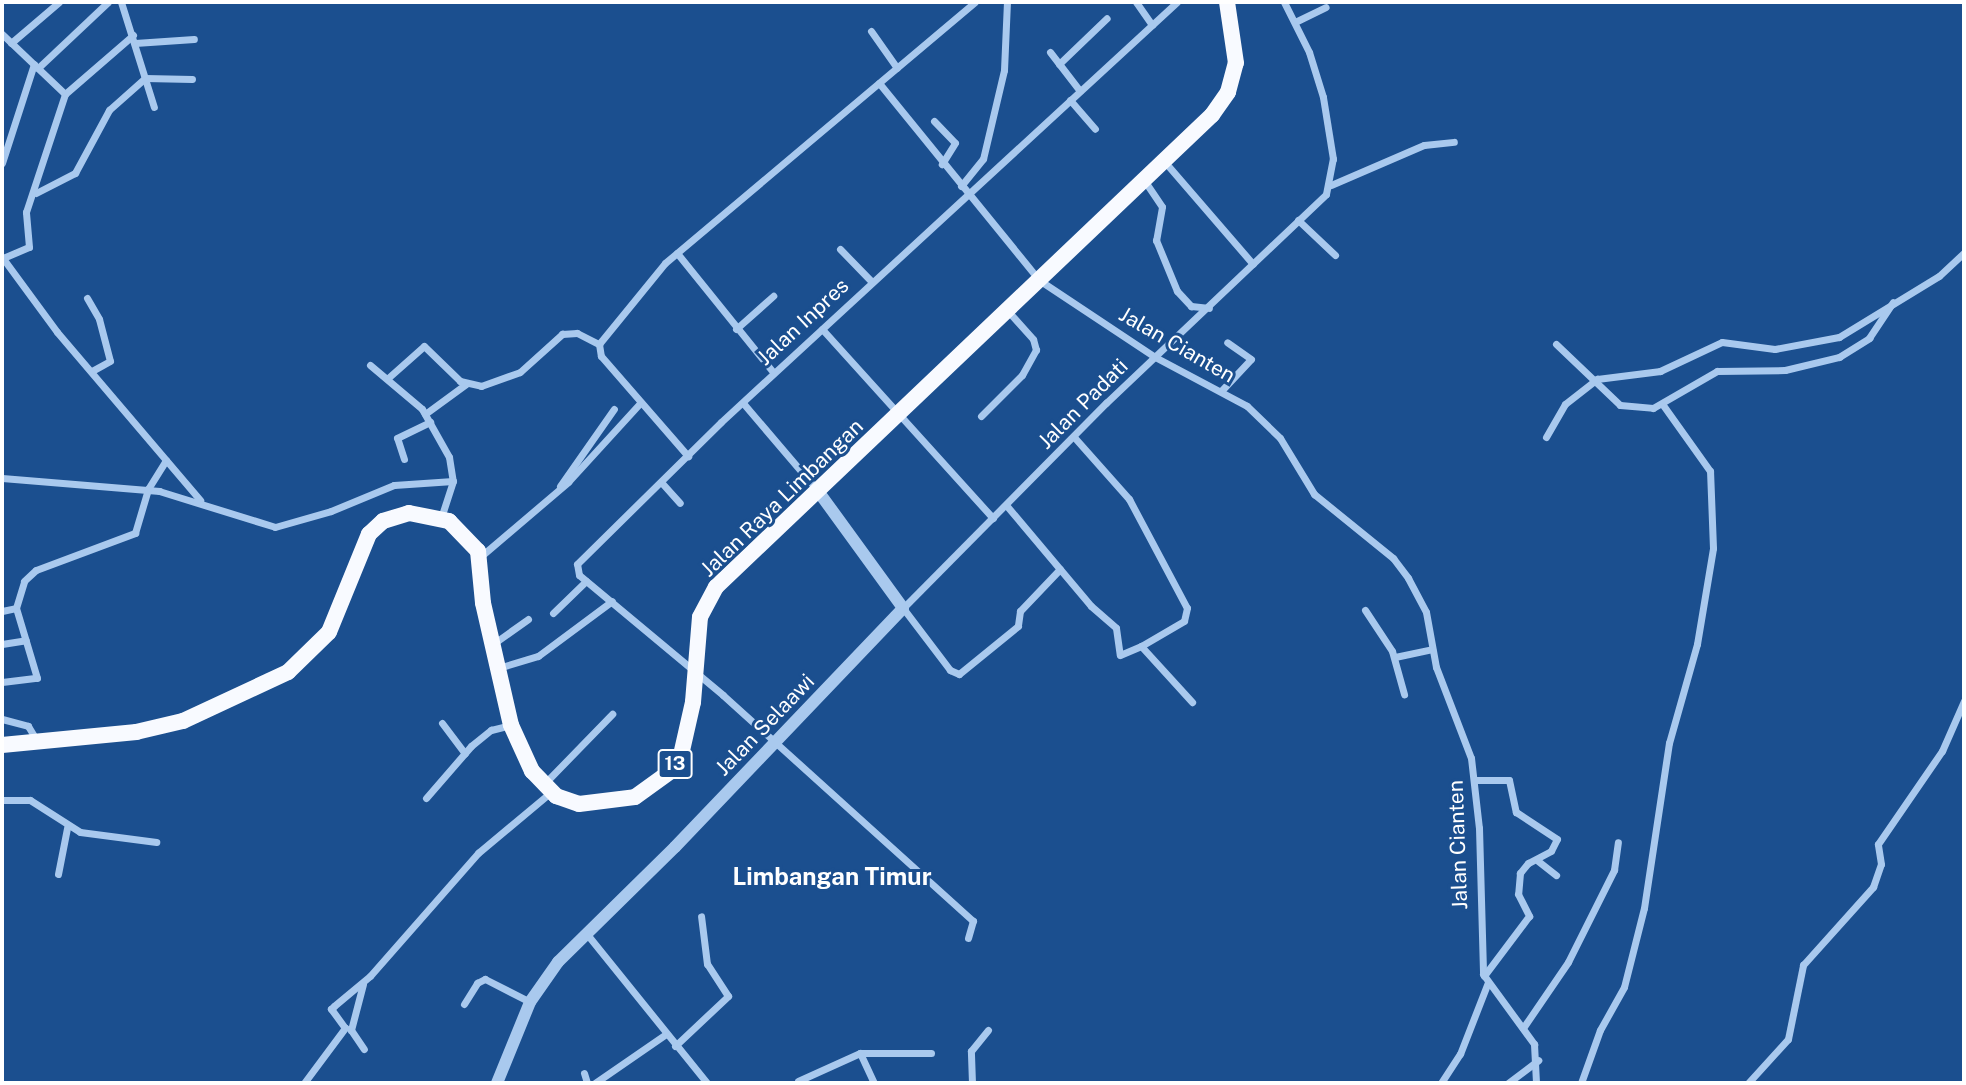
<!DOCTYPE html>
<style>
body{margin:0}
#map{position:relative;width:1966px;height:1085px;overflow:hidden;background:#1b4f8f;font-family:"Public Sans",sans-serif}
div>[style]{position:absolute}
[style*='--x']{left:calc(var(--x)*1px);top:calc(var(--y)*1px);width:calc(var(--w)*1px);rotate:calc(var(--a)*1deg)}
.minor>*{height:7px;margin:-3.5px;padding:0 3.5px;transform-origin:3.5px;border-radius:3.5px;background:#a9c9ee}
.tertiary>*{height:12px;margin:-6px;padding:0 6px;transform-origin:6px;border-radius:6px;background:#a9c9ee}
.trunk>*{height:16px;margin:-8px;padding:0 8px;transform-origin:8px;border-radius:8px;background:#f8faff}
span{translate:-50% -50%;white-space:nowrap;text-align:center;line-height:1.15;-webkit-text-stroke:6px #1b4f8f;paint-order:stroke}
.shield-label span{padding:2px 5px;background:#1b4f8f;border:2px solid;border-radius:5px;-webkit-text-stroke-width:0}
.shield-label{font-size:19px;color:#fff;font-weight:700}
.street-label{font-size:21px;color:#fff}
.quarter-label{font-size:24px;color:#fff;font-weight:700}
.frame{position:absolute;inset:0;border:4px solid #fff;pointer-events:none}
</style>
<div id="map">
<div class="minor">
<i style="--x:121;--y:2;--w:110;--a:72.6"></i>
<i style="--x:1136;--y:2;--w:28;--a:55"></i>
<i style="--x:1295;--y:22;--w:34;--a:-26"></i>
<i style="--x:871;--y:31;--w:45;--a:54.9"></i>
<i style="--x:2;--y:34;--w:87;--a:43.6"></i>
<i style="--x:11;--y:43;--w:63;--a:-40.5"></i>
<i style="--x:135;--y:43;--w:59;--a:-3.9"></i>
<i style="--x:1050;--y:52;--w:49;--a:52.4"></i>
<i style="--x:1059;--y:64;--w:66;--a:-43.8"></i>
<i style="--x:38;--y:68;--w:96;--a:-43.3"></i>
<i style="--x:879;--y:83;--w:254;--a:50.9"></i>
<i style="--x:1039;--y:280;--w:139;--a:33.6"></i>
<i style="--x:1155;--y:357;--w:104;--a:28"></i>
<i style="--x:1247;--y:406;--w:46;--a:44.1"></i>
<i style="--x:1280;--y:438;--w:66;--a:58.7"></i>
<i style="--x:1314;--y:494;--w:102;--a:39"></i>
<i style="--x:1393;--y:558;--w:25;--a:53"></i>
<i style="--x:1408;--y:578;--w:38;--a:62"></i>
<i style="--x:1426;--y:612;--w:56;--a:79.7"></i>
<i style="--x:1436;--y:667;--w:97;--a:69"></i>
<i style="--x:1471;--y:758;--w:70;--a:83.5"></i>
<i style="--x:1479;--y:828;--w:146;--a:88.4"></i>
<i style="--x:1483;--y:974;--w:87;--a:53.9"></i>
<i style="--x:1534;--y:1044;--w:39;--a:87"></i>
<i style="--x:1070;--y:100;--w:38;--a:49"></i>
<i style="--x:934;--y:121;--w:30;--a:46"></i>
<i style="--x:955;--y:143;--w:25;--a:122"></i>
<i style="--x:1164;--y:161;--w:136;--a:49.2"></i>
<i style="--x:2;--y:163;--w:104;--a:-72.1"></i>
<i style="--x:1144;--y:180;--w:32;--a:56"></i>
<i style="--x:1162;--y:207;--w:34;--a:100"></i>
<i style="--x:1156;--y:240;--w:55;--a:67.6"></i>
<i style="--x:1177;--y:291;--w:21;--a:47"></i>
<i style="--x:1191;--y:306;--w:18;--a:6"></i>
<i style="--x:1331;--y:185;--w:101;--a:-23.3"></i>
<i style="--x:1424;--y:145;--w:30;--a:-6"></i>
<i style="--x:961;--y:186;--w:35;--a:-51"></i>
<i style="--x:983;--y:159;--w:91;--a:-76.7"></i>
<i style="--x:1004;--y:70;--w:68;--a:-87.5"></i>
<i style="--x:36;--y:193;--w:44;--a:-27.1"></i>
<i style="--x:75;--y:173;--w:72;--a:-61.6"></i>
<i style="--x:109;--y:110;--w:48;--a:-41.6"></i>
<i style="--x:145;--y:78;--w:47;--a:1.2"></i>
<i style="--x:1298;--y:220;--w:51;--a:43.4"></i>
<i style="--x:840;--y:249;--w:46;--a:45.9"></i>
<i style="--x:677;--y:253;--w:154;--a:51.1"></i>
<i style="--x:2;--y:257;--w:93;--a:53.7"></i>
<i style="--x:57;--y:332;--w:221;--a:49.6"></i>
<i style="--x:3;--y:258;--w:28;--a:-23"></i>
<i style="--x:29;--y:247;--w:35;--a:-95"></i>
<i style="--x:26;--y:212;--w:124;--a:-71.7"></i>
<i style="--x:65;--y:94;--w:90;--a:-40.9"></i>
<i style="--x:87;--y:298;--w:24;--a:60"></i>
<i style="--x:99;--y:319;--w:43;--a:75.3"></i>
<i style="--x:110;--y:361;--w:21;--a:151"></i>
<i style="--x:736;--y:329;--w:50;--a:-41.7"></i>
<i style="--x:822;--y:329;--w:255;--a:47.9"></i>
<i style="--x:599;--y:344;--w:12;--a:81"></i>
<i style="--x:601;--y:356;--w:133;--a:49"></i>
<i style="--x:1556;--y:344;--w:88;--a:43.6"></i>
<i style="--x:1620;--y:405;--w:33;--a:5"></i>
<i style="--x:1653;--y:408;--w:74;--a:-30"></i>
<i style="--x:1717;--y:371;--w:68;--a:-0.8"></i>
<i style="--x:1785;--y:370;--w:56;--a:-13.5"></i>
<i style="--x:1839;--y:357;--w:36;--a:-32"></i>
<i style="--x:1869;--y:338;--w:43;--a:-56.3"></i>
<i style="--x:370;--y:365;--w:68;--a:40.2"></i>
<i style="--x:422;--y:409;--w:55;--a:60.6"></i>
<i style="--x:449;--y:457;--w:24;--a:81"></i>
<i style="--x:453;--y:481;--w:39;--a:108"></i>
<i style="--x:388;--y:378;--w:48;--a:-41.6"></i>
<i style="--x:424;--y:346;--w:50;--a:44.2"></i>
<i style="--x:460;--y:381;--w:22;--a:13"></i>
<i style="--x:481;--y:386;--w:41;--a:-19.7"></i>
<i style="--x:520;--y:372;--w:57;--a:-42.1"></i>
<i style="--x:562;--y:334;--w:15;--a:-4"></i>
<i style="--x:577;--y:333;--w:25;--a:27"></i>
<i style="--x:599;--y:344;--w:104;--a:-50.8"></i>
<i style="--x:665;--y:263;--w:405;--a:-40.1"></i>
<i style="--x:1222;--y:390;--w:42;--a:-46.9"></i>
<i style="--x:1251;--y:359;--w:29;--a:-145"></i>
<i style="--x:743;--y:403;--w:114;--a:49.6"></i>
<i style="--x:425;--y:414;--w:51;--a:-36.2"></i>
<i style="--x:981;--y:416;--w:58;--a:-45"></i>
<i style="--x:1022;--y:375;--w:29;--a:-61"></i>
<i style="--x:1036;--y:350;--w:11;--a:-105"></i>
<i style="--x:1033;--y:339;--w:38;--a:-132"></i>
<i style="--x:1074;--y:437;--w:83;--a:48.4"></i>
<i style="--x:1129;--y:499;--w:123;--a:62"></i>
<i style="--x:1187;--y:608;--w:13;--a:103"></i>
<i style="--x:1184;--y:621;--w:50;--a:149.8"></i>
<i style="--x:1141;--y:646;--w:76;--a:47.7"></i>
<i style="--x:1546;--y:437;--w:38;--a:-60"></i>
<i style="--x:1565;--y:404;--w:41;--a:-38"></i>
<i style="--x:1597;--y:379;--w:64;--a:-7.2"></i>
<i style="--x:1660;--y:371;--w:68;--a:-25.1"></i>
<i style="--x:1722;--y:342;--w:53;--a:7.5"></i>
<i style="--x:1775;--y:349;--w:65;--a:-10.6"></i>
<i style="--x:1839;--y:337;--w:117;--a:-31.4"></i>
<i style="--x:1939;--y:276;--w:34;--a:-43"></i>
<i style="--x:404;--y:459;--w:22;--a:-108"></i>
<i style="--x:397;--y:438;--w:37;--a:-26"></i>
<i style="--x:2;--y:478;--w:158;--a:4.7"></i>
<i style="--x:159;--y:491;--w:121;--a:17.2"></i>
<i style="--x:275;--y:527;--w:58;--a:-15.9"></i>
<i style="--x:331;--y:511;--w:68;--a:-22.4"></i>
<i style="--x:394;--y:485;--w:59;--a:-3.9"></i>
<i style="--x:661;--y:482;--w:28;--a:48"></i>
<i style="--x:560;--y:486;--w:94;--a:-55"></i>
<i style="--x:1006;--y:505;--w:132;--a:49.9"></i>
<i style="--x:1091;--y:606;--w:33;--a:41"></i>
<i style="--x:1116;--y:628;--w:27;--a:82"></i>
<i style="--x:1120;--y:655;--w:23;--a:-23"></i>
<i style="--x:480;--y:557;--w:116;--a:-40.4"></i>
<i style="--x:568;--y:482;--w:108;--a:-47.6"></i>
<i style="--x:1060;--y:569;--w:58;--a:133.6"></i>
<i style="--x:1020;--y:611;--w:15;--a:98"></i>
<i style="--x:1018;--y:626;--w:76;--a:140.9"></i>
<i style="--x:959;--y:674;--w:10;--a:-156"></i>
<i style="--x:950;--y:670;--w:78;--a:-127.2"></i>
<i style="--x:903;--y:608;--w:289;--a:-45.3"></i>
<i style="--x:1106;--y:403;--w:303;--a:-43.5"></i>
<i style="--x:1326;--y:194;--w:36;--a:-79"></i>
<i style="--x:1333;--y:159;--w:63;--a:-99.2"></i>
<i style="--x:1323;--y:97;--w:47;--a:-107.3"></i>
<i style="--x:1309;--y:52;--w:56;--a:-116.6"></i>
<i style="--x:1365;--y:610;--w:49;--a:56.6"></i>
<i style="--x:1392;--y:651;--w:45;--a:74.4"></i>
<i style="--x:2;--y:611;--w:14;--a:-12"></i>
<i style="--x:553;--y:613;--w:46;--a:-44.1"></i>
<i style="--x:2;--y:644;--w:24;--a:-9"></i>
<i style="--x:493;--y:644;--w:43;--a:-35.5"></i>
<i style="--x:1395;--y:657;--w:38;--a:-12"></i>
<i style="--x:498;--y:668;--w:42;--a:-16.7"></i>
<i style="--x:538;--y:656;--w:92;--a:-36.6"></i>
<i style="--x:2;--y:682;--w:35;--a:-7"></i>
<i style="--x:37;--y:678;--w:73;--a:-106.7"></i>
<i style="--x:16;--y:608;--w:28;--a:-73"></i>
<i style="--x:24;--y:581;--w:16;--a:-43"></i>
<i style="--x:36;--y:570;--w:106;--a:-20.5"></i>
<i style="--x:135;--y:533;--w:46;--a:-73.5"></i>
<i style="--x:148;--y:489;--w:34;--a:-58"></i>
<i style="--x:2;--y:719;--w:27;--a:15"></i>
<i style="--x:28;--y:726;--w:17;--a:59"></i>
<i style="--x:442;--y:723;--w:38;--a:53"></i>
<i style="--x:1474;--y:780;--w:35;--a:0"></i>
<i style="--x:1509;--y:780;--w:33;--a:78"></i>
<i style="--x:1516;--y:812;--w:49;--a:33.4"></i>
<i style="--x:1557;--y:839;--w:13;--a:117"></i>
<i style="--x:1551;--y:851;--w:26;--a:152"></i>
<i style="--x:1528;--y:863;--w:13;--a:129"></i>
<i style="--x:1520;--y:873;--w:21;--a:95"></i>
<i style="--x:1518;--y:894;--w:25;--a:63"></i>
<i style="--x:1529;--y:916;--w:75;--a:126.9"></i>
<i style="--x:544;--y:784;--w:98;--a:-45.8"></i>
<i style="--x:426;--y:798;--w:69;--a:-49.1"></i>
<i style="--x:471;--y:746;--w:26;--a:-39"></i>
<i style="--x:491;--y:730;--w:21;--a:-14"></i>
<i style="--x:2;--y:800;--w:28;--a:0"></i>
<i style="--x:30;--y:800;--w:59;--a:32.6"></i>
<i style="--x:80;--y:832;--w:77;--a:7.5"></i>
<i style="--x:1538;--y:861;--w:23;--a:38"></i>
<i style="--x:58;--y:874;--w:47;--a:-78.9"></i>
<i style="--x:586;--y:933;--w:193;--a:51.1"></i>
<i style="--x:968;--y:938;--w:18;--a:-74"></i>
<i style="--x:973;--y:921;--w:337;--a:-137.9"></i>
<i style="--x:723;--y:695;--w:187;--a:-140.2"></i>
<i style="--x:579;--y:575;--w:11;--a:-100"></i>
<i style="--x:577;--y:564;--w:202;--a:-44.6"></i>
<i style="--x:721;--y:422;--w:620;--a:-42.65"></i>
<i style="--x:363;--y:984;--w:48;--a:104.6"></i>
<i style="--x:351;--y:1030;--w:23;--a:56"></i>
<i style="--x:464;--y:1004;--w:25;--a:-58"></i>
<i style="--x:477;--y:983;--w:9;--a:-27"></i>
<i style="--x:485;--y:979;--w:51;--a:27.1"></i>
<i style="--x:1523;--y:1028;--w:80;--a:-55.7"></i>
<i style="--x:1568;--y:962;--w:103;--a:-63.4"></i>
<i style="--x:1614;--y:870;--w:28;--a:-82"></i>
<i style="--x:675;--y:1046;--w:73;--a:-43.3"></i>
<i style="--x:728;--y:996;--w:38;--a:-123"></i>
<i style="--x:707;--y:964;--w:48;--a:-97.1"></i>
<i style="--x:860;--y:1053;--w:71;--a:0"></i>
<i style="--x:584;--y:1073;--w:10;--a:73"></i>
<i style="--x:798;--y:1081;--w:68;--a:-24.3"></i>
<i style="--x:860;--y:1053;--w:33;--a:65"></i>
<i style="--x:304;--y:1083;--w:69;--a:-53.3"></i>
<i style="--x:345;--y:1028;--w:24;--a:-126"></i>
<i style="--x:331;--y:1009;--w:4;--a:-45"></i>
<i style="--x:334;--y:1006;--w:47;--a:-39.8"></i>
<i style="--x:370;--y:976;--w:164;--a:-48.7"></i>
<i style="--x:478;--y:853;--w:95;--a:-39.9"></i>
<i style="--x:595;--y:1083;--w:86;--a:-34.6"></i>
<i style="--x:972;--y:1083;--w:32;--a:-92"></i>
<i style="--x:971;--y:1051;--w:27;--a:-51"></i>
<i style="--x:1441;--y:1083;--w:35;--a:-57"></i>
<i style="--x:1460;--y:1054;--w:77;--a:-68.7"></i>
<i style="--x:1508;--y:1083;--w:38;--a:-37"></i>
<i style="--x:1581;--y:1083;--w:56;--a:-70.3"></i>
<i style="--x:1600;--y:1030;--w:49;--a:-60.8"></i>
<i style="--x:1624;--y:987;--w:81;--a:-75.8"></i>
<i style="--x:1644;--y:908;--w:167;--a:-81.4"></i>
<i style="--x:1669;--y:743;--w:103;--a:-74.2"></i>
<i style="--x:1697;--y:644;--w:97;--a:-80.5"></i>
<i style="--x:1713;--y:548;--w:77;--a:-92.2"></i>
<i style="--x:1710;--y:471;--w:81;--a:-125.5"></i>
<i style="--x:1748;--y:1083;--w:59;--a:-47.7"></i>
<i style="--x:1788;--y:1039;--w:76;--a:-78.5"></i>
<i style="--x:1803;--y:965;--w:105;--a:-48.1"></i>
<i style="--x:1873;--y:887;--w:24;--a:-71"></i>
<i style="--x:1881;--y:864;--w:20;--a:-99"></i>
<i style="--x:1878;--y:844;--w:113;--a:-55.5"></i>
<i style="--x:1942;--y:751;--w:55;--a:-66.3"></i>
</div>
<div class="tertiary">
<i style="--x:497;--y:1083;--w:87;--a:-67.8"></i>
<i style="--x:530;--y:1002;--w:49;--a:-55"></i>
<i style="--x:558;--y:962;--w:164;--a:-44.5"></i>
<i style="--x:675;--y:847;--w:330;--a:-46.3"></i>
<i style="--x:903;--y:608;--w:145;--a:-126"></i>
</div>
<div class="trunk">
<i style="--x:2;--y:745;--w:135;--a:-5.5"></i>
<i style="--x:136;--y:732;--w:48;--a:-13.2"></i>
<i style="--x:183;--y:721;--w:116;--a:-25"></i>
<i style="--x:288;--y:672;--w:57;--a:-44.3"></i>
<i style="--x:329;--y:632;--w:106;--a:-67.8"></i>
<i style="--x:369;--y:534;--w:19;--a:-43"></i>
<i style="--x:383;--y:521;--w:27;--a:-17"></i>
<i style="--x:409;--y:513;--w:41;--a:11.3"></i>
<i style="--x:449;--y:521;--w:42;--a:46"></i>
<i style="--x:478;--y:551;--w:52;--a:84.5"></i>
<i style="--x:483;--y:603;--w:125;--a:77.1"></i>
<i style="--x:511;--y:725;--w:51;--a:65.5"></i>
<i style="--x:532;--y:771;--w:35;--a:46"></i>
<i style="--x:556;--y:796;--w:24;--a:19"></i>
<i style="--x:579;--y:804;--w:56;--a:-7.1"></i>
<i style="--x:635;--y:797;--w:44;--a:-35.8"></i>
<i style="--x:671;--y:771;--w:19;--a:-58"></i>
<i style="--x:681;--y:755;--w:54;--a:-77.2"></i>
<i style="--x:693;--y:702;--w:85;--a:-85.3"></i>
<i style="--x:700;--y:617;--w:34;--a:-62"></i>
<i style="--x:716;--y:587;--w:685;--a:-43.58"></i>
<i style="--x:1212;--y:115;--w:28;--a:-55"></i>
<i style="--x:1228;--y:92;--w:30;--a:-75"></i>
<i style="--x:1236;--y:63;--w:62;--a:-98.4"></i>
</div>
<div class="shield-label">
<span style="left:675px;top:764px">13</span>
</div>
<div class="street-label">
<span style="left:803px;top:322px;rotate:-43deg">Jalan Inpres</span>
<span style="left:1177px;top:345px;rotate:30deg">Jalan Cianten</span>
<span style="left:1083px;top:404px;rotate:-45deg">Jalan Padati</span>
<span style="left:782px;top:498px;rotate:-44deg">Jalan Raya Limbangan</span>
<span style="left:765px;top:725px;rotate:-46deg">Jalan Selaawi</span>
<span style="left:1458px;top:845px;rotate:-92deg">Jalan Cianten</span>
</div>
<div class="quarter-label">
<span style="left:832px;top:877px">Limbangan Timur</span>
</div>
<div class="frame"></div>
</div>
